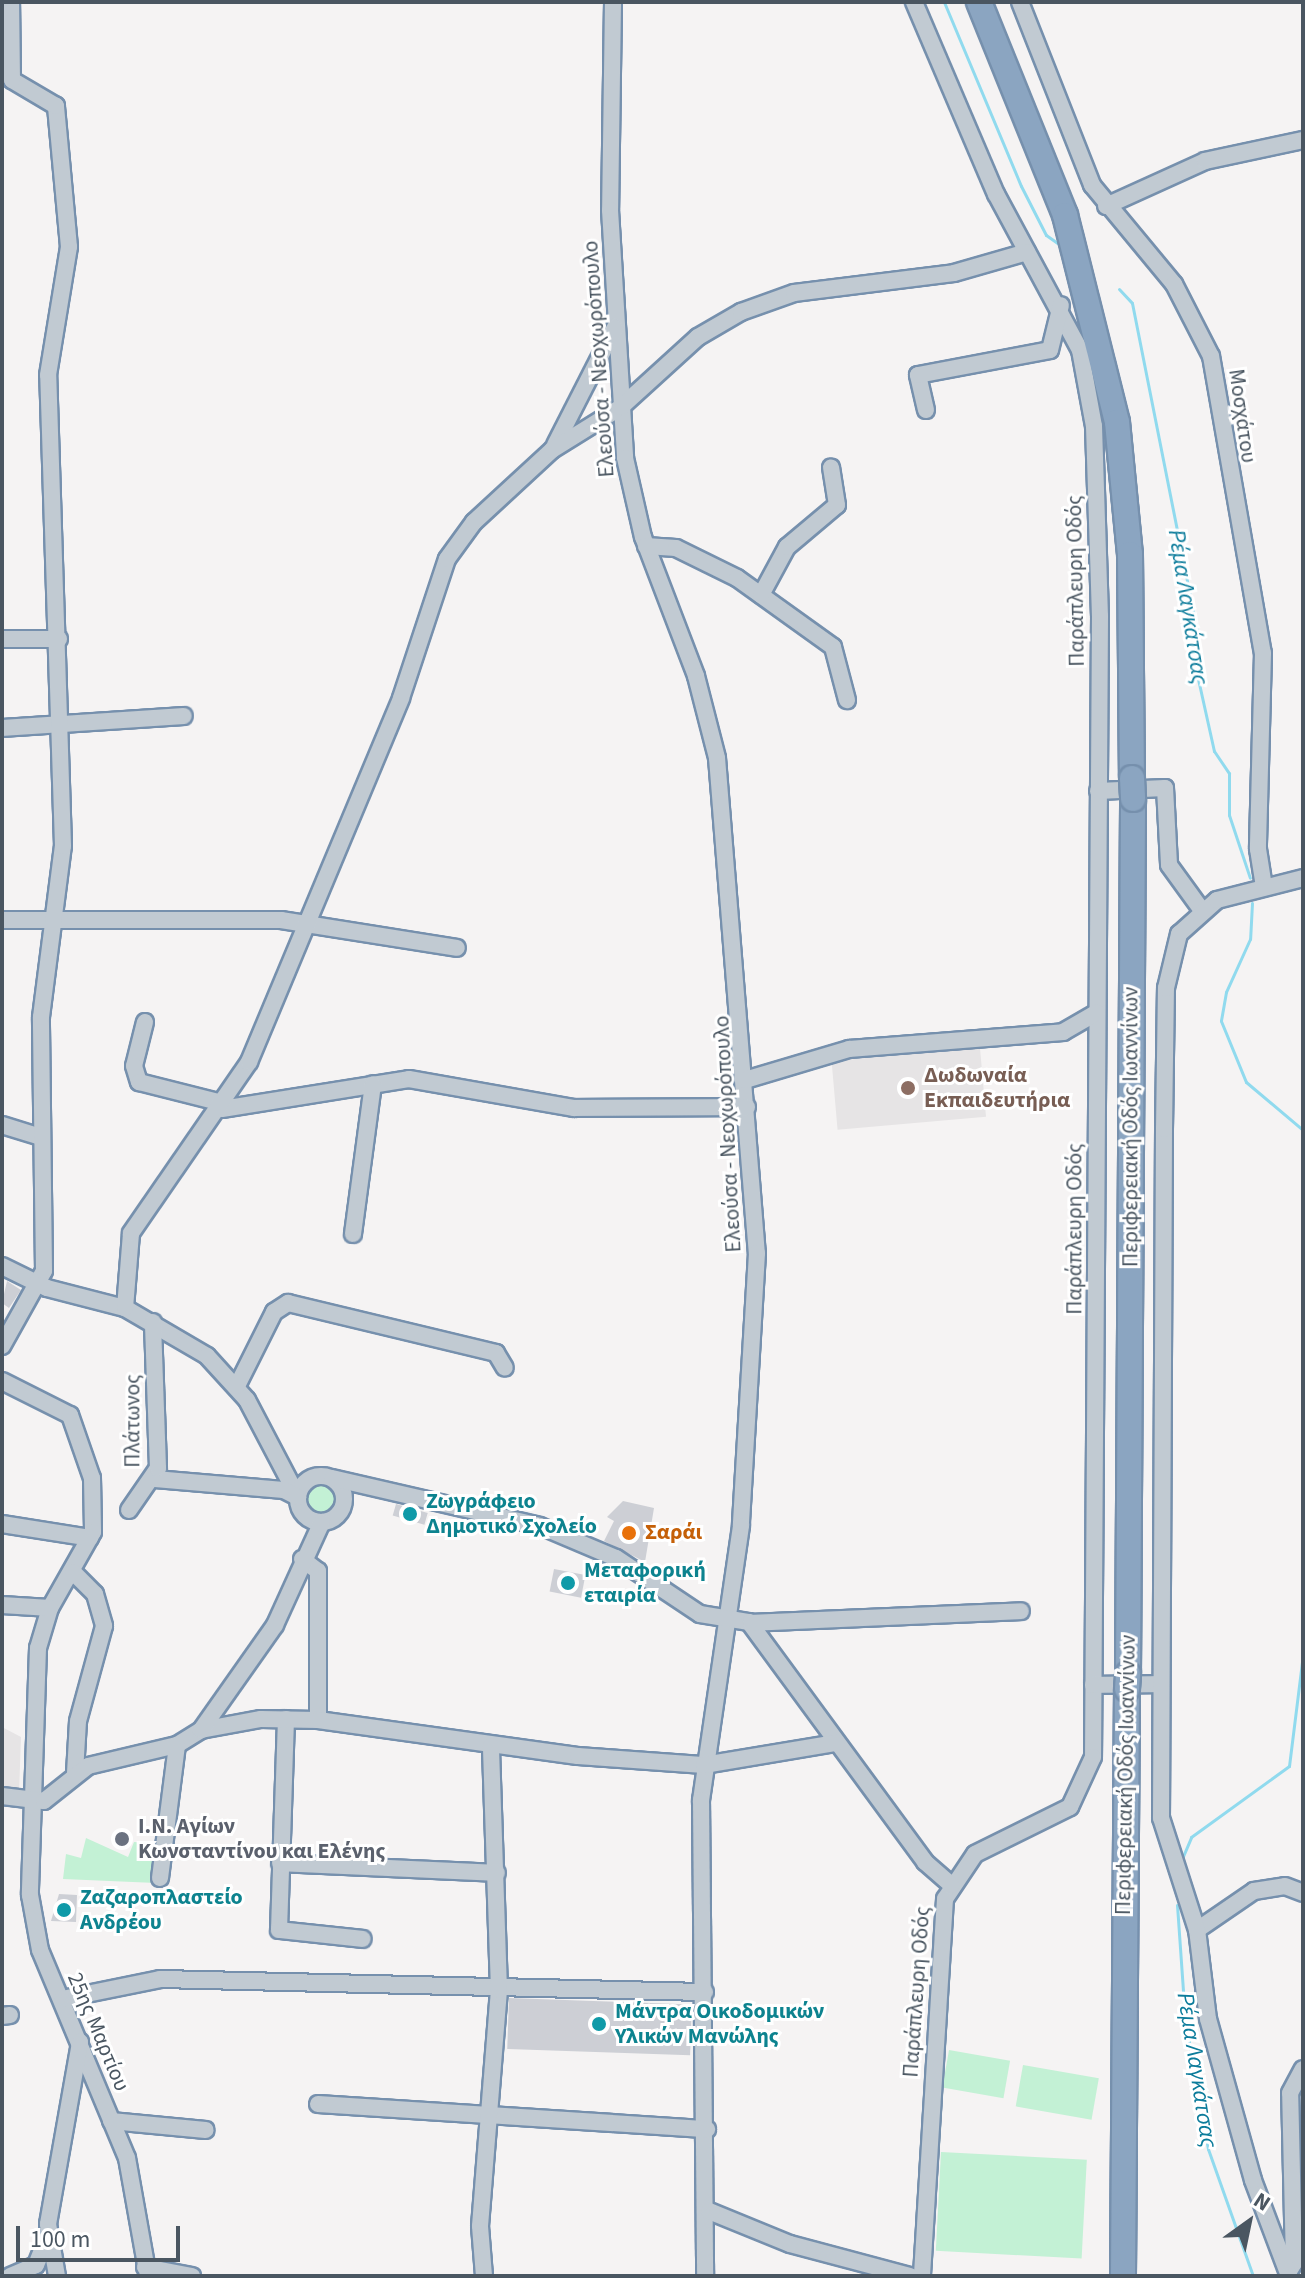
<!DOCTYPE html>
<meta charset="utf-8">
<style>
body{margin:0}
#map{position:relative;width:1305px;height:2278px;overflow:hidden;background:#f5f3f3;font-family:"Source Sans 3",sans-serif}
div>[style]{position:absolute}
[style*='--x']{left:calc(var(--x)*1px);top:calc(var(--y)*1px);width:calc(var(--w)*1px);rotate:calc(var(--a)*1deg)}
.education>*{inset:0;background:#e6e4e5;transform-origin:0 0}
.green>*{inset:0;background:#c3f1d5;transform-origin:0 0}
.round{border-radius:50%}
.stream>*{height:3px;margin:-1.5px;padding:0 1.5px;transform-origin:1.5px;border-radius:1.5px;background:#90daee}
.building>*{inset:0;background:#cdcfd5;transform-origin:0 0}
.roads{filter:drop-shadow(2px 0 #7690ad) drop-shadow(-2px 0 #7690ad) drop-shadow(0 2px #7690ad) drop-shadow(0 -2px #7690ad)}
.minor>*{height:16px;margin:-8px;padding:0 8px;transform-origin:8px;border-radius:8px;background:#c1cad2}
.minor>.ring{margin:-8px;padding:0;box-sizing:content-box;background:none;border:16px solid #c1cad2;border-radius:50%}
.highway>*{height:24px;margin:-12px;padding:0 12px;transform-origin:12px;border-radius:12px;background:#8ba5c1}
.bridges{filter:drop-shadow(2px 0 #7690ad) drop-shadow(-2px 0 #7690ad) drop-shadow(0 2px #7690ad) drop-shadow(0 -2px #7690ad)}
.highway-bridge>*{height:24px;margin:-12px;padding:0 12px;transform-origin:12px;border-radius:12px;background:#8ba5c1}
.dots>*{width:22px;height:22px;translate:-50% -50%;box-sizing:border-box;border:4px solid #fff;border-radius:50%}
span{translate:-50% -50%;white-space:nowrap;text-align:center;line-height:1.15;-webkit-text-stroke:6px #fff;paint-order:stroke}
.street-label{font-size:22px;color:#4a5661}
.education-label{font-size:22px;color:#785e54;font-weight:700}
.left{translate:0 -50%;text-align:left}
.culture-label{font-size:22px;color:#0d838f;font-weight:700}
.food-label{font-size:22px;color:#c56008;font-weight:700}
.worship-label{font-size:22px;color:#5b616d;font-weight:700}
.water-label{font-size:24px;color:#0c7c9b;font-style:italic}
.frame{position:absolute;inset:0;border:4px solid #4a5661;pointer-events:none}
.north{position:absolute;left:1209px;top:2182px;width:80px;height:80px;-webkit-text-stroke:6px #fff;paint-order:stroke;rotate:33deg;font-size:22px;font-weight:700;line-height:32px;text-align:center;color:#4a5661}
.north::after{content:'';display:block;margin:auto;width:28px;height:36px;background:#4a5661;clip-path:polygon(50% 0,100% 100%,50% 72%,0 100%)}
.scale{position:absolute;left:16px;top:2226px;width:164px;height:36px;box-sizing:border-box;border:4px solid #4a5661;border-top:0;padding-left:10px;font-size:24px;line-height:28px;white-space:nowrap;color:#4a5661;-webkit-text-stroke:6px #fff;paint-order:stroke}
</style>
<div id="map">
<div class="education">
<i style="left:980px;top:1048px;width:69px;height:149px;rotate:85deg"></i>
<i style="clip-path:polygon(2px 1727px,21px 1737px,19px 1794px,2px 1791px)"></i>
</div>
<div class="green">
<i class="round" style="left:303px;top:1483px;width:34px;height:34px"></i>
<i style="clip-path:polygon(86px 1838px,128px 1857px,134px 1842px,161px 1844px,156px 1883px,63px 1879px,66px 1854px,81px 1858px)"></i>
<i style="left:949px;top:2050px;width:62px;height:38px;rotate:10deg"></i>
<i style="left:1023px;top:2065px;width:77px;height:42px;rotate:10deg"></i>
<i style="left:941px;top:2152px;width:146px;height:99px;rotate:3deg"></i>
</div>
<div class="stream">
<i style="--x:944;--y:2;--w:199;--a:67.3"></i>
<i style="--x:1021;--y:186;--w:55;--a:63"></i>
<i style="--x:1046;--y:235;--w:16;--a:35"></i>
<i style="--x:1119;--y:289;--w:19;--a:47"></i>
<i style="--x:1132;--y:303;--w:339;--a:78.8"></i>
<i style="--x:1198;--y:636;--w:43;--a:90"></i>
<i style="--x:1198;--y:679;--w:74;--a:77.5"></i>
<i style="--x:1214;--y:751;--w:27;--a:56"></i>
<i style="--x:1229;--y:773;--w:42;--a:90"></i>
<i style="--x:1229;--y:815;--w:66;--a:71.6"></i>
<i style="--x:1252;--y:903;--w:36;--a:93"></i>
<i style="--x:1250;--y:939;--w:58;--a:114.4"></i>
<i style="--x:1226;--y:992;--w:29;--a:100"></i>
<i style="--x:1221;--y:1021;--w:66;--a:67.7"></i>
<i style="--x:1246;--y:1082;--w:75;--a:40.1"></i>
<i style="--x:1181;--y:1861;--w:26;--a:-67"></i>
<i style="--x:1191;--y:1837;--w:121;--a:-35.9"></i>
<i style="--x:1289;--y:1766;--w:114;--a:-82.9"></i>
<i style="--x:1177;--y:1905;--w:115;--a:86"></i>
<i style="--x:1185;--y:2020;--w:131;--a:79.9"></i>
<i style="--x:1208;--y:2149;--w:135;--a:70.5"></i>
</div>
<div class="building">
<i style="clip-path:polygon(7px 1281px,21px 1290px,9px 1308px,2px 1303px)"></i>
<i style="clip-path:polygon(623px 1501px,654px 1508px,645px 1562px,604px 1541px,614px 1521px,607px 1517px)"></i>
<i style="left:396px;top:1504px;width:33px;height:12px;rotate:16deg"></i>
<i style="left:554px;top:1569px;width:32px;height:23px;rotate:11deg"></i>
<i style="clip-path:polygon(59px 1894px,77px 1895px,76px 1922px,51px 1921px)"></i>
<i style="left:509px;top:1998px;width:183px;height:51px;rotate:2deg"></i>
</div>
<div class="roads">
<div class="minor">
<i style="--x:613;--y:2;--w:208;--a:90.8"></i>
<i style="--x:610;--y:210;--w:248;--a:86.5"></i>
<i style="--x:625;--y:458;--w:81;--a:77.2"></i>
<i style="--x:643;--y:537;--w:149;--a:69.1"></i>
<i style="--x:696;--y:676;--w:85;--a:75.6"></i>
<i style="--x:717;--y:758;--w:497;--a:85.4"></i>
<i style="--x:757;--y:1253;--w:273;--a:93.4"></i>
<i style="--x:741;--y:1526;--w:277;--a:98.3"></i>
<i style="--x:701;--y:1800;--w:476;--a:89.5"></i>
<i style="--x:914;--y:2;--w:209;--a:66.9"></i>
<i style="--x:996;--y:194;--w:177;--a:61.7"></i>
<i style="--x:1080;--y:350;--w:77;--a:79.6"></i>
<i style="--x:1094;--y:426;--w:190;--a:88.2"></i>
<i style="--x:1100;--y:616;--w:1141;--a:90.35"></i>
<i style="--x:1093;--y:1757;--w:55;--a:114.7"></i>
<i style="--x:1070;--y:1807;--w:106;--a:153.7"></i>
<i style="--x:975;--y:1854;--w:54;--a:123.7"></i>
<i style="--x:945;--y:1899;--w:378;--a:93.5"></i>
<i style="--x:1020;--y:2;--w:197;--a:68.5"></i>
<i style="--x:1092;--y:185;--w:129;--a:50.4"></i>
<i style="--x:1174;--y:284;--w:81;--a:62.8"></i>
<i style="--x:1211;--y:356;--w:302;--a:80.1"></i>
<i style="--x:1263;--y:653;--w:196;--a:91.5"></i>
<i style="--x:1258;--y:849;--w:36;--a:81"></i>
<i style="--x:1106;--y:206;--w:109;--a:-24.4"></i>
<i style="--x:1205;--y:161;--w:100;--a:-12.1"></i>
<i style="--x:926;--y:410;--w:36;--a:-103"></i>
<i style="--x:918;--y:375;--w:134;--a:-10.7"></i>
<i style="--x:1050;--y:350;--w:46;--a:-76.3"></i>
<i style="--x:555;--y:445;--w:132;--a:-63"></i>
<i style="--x:646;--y:546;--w:30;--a:4"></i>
<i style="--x:676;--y:548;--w:68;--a:26.2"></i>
<i style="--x:737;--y:578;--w:118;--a:35.7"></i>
<i style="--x:833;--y:647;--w:55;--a:75.2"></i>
<i style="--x:761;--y:595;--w:55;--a:-61.6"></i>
<i style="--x:787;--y:547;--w:65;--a:-40"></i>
<i style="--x:837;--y:505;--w:38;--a:-99"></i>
<i style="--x:2;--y:639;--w:57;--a:0"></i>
<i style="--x:2;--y:728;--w:182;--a:-3.8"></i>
<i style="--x:1098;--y:791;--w:67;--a:-2.6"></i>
<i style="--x:1165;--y:788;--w:77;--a:87"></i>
<i style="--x:1169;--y:865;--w:54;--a:54"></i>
<i style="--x:2;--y:920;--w:279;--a:0"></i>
<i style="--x:281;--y:920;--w:178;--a:9"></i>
<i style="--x:145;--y:1022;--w:45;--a:104"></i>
<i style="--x:134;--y:1066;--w:17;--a:73"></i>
<i style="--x:139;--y:1082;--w:90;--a:14.2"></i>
<i style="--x:745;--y:1080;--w:109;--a:-16.6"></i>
<i style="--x:849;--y:1049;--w:215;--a:-4.5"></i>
<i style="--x:1063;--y:1032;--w:39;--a:-30"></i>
<i style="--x:222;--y:1109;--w:189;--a:-9.1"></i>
<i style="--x:409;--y:1079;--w:168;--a:10"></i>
<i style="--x:574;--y:1108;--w:173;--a:-0.3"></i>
<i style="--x:2;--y:1125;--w:41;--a:17.1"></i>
<i style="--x:353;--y:1234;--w:151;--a:-82.4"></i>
<i style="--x:2;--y:1266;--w:50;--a:26.1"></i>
<i style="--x:47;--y:1288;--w:81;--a:14.4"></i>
<i style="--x:125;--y:1308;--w:95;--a:30.3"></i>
<i style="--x:207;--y:1356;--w:59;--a:47.7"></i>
<i style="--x:247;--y:1400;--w:110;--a:62.3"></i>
<i style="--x:125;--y:1308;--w:75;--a:-85.4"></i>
<i style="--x:131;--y:1233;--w:208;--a:-55.4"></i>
<i style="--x:249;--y:1062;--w:394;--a:-67.3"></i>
<i style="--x:401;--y:698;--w:146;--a:-71.7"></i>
<i style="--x:447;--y:559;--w:46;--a:-53.9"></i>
<i style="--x:474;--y:522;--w:106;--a:-42.7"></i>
<i style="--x:552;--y:450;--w:81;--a:-31.9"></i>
<i style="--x:621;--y:407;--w:104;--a:-42.3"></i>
<i style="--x:698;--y:337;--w:50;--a:-30.2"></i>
<i style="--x:741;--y:312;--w:56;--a:-19.7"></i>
<i style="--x:794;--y:293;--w:161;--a:-7.1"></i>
<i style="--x:954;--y:273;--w:76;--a:-16"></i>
<i style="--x:2;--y:1346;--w:86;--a:-60.8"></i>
<i style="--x:44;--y:1271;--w:254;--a:-90.7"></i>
<i style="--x:41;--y:1017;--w:172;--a:-82.7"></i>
<i style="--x:63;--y:846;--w:471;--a:-91.8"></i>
<i style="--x:48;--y:375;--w:130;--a:-80.7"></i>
<i style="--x:69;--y:247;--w:142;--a:-95.3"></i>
<i style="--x:56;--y:106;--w:51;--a:-149.4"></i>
<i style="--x:12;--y:80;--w:78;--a:-90.7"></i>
<i style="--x:2;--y:1381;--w:76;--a:26.6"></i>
<i style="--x:70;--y:1415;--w:67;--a:70.8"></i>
<i style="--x:92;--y:1478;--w:54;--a:88.9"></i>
<i style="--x:93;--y:1532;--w:87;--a:119.5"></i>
<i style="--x:50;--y:1608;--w:42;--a:106.7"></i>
<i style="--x:38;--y:1648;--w:247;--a:91.9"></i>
<i style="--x:30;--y:1895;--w:56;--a:79.7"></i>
<i style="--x:40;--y:1950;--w:225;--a:67.3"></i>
<i style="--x:127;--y:2158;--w:120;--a:79.9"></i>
<i style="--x:237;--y:1386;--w:83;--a:-63.4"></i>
<i style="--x:274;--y:1312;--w:17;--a:-33"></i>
<i style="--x:288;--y:1303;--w:214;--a:13.5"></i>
<i style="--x:496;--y:1353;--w:17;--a:59"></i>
<i class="ring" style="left:298px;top:1476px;width:30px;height:30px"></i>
<i style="--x:332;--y:1478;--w:213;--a:13"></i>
<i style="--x:540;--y:1526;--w:82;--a:22.8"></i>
<i style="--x:616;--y:1558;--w:101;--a:33.7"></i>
<i style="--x:700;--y:1614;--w:50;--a:9.3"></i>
<i style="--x:749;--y:1622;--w:298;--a:53.7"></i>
<i style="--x:925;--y:1862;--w:35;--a:41"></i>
<i style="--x:155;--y:1479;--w:129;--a:4.9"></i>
<i style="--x:284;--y:1490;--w:16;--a:27"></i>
<i style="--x:129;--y:1510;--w:51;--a:-55.4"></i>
<i style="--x:158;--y:1468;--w:146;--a:-92"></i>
<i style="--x:2;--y:1524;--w:89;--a:9"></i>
<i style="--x:302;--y:1559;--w:20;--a:37"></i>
<i style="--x:318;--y:1571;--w:149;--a:90"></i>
<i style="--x:73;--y:1572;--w:31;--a:45"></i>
<i style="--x:95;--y:1594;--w:33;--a:74"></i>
<i style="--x:104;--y:1626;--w:98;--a:105.3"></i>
<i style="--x:78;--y:1721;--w:52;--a:93.3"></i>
<i style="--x:2;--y:1605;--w:48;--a:3.6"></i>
<i style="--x:751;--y:1623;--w:270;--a:-2.5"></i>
<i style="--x:1093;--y:1685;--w:68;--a:-0.8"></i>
<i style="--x:286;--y:1719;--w:211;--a:91.9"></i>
<i style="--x:279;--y:1930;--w:84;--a:6.1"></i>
<i style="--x:201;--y:1730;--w:61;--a:-10.4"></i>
<i style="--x:261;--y:1719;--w:57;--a:1"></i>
<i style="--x:318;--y:1720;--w:262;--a:7.9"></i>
<i style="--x:578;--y:1756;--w:126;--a:4.1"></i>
<i style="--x:704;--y:1765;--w:134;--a:-9.5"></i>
<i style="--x:2;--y:1796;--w:42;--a:6.8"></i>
<i style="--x:44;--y:1801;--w:56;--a:-38.5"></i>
<i style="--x:88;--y:1766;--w:91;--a:-13.3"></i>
<i style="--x:177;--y:1745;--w:28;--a:-32"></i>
<i style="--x:201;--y:1730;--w:128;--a:-54.8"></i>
<i style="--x:275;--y:1625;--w:113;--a:-65.5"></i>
<i style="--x:280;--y:1863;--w:217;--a:2.6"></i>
<i style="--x:160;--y:1878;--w:134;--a:-82.7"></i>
<i style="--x:1197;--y:1930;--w:69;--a:-34.4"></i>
<i style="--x:1254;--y:1891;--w:31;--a:-9"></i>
<i style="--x:1285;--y:1886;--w:19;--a:21"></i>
<i style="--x:62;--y:1999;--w:100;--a:-11.5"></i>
<i style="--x:160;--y:1979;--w:545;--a:1.37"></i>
<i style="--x:2;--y:2016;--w:8;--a:-7"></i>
<i style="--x:318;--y:2104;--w:390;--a:3.7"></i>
<i style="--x:111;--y:2121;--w:95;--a:5.4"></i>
<i style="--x:709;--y:2211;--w:87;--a:22.2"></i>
<i style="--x:790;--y:2244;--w:124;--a:14.9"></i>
<i style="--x:145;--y:2267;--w:48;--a:10.8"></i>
<i style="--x:1288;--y:2273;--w:12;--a:-59"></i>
<i style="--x:1294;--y:2263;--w:170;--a:-91.3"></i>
<i style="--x:1290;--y:2093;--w:27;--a:-62"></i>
<i style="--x:10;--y:2276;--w:28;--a:-23"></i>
<i style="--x:36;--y:2265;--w:29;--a:-68"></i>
<i style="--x:57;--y:2276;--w:53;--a:-99.8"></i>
<i style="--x:48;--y:2224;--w:185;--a:-80"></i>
<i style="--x:484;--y:2276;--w:50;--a:-94.6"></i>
<i style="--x:480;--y:2226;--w:237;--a:-85.4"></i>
<i style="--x:499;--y:1990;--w:244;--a:-91.9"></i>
<i style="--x:1289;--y:2276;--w:103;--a:-110.6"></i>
<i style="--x:1253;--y:2180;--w:167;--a:-105.6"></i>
<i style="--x:1208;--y:2019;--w:90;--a:-97"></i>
<i style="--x:1197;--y:1930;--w:118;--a:-107.8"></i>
<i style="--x:1161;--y:1818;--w:689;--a:-89.75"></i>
<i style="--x:1164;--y:1129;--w:141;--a:-89.2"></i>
<i style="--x:1166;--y:988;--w:56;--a:-76.5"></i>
<i style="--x:1179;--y:934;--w:51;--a:-41.8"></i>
<i style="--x:1217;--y:900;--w:89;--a:-14.3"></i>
</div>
<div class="highway">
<i style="--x:979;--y:2;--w:230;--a:68"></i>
<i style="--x:1065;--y:215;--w:213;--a:75.9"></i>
<i style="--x:1117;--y:422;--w:133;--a:84.4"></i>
<i style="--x:1130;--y:554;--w:224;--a:89.5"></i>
<i style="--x:1128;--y:1674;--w:875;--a:-89.67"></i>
<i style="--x:1123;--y:2276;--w:587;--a:-89.61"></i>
</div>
</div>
<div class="bridges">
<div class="highway-bridge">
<i style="--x:1132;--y:778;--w:21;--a:87"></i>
<i style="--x:1127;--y:1689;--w:15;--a:-86"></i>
</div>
</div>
<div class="dots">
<i style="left:908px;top:1088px;background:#8d6e63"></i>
<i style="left:410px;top:1514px;background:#0f9aa8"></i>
<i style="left:629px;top:1533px;background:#e8710a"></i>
<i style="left:568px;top:1583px;background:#0f9aa8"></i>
<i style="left:122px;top:1839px;background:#6b7280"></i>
<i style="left:64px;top:1910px;background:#0f9aa8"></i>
<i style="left:599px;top:2024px;background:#0f9aa8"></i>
</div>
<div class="street-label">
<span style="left:599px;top:359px;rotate:-94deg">Ελεούσα - Νεοχωρόπουλο</span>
<span style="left:1242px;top:416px;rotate:82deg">Μοσχάτου</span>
<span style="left:1076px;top:581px;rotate:-91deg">Παράπλευρη Οδός</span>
<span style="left:1131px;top:1127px;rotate:-90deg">Περιφερειακή Οδός Ιωαννίνων</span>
<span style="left:728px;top:1134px;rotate:-93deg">Ελεούσα - Νεοχωρόπουλο</span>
<span style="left:1075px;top:1229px;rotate:-90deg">Παράπλευρη Οδός</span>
<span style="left:133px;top:1421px;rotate:-90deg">Πλάτωνος</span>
<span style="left:1126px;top:1775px;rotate:-89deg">Περιφερειακή Οδός Ιωαννίνων</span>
<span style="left:917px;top:1992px;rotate:-86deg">Παράπλευρη Οδός</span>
<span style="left:98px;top:2032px;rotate:67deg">25ης Μαρτίου</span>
</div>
<div class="education-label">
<span class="left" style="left:924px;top:1088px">Δωδωναία<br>Εκπαιδευτήρια</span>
</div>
<div class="culture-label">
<span class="left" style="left:426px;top:1514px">Ζωγράφειο<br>Δημοτικό Σχολείο</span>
<span class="left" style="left:584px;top:1583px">Μεταφορική<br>εταιρία</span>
<span class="left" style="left:80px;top:1910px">Ζαζαροπλαστείο<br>Ανδρέου</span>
<span class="left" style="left:615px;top:2024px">Μάντρα Οικοδομικών<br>Υλικών Μανώλης</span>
</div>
<div class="food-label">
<span class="left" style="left:645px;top:1533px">Σαράι</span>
</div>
<div class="worship-label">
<span class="left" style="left:138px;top:1839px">Ι.Ν. Αγίων<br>Κωνσταντίνου και Ελένης</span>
</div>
<div class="water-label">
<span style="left:1188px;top:607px;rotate:81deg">Ρέμα Λαγκάτσας</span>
<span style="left:1197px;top:2070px;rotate:81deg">Ρέμα Λαγκάτσας</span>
</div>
<div class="frame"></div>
<div class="north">N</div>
<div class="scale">100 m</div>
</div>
